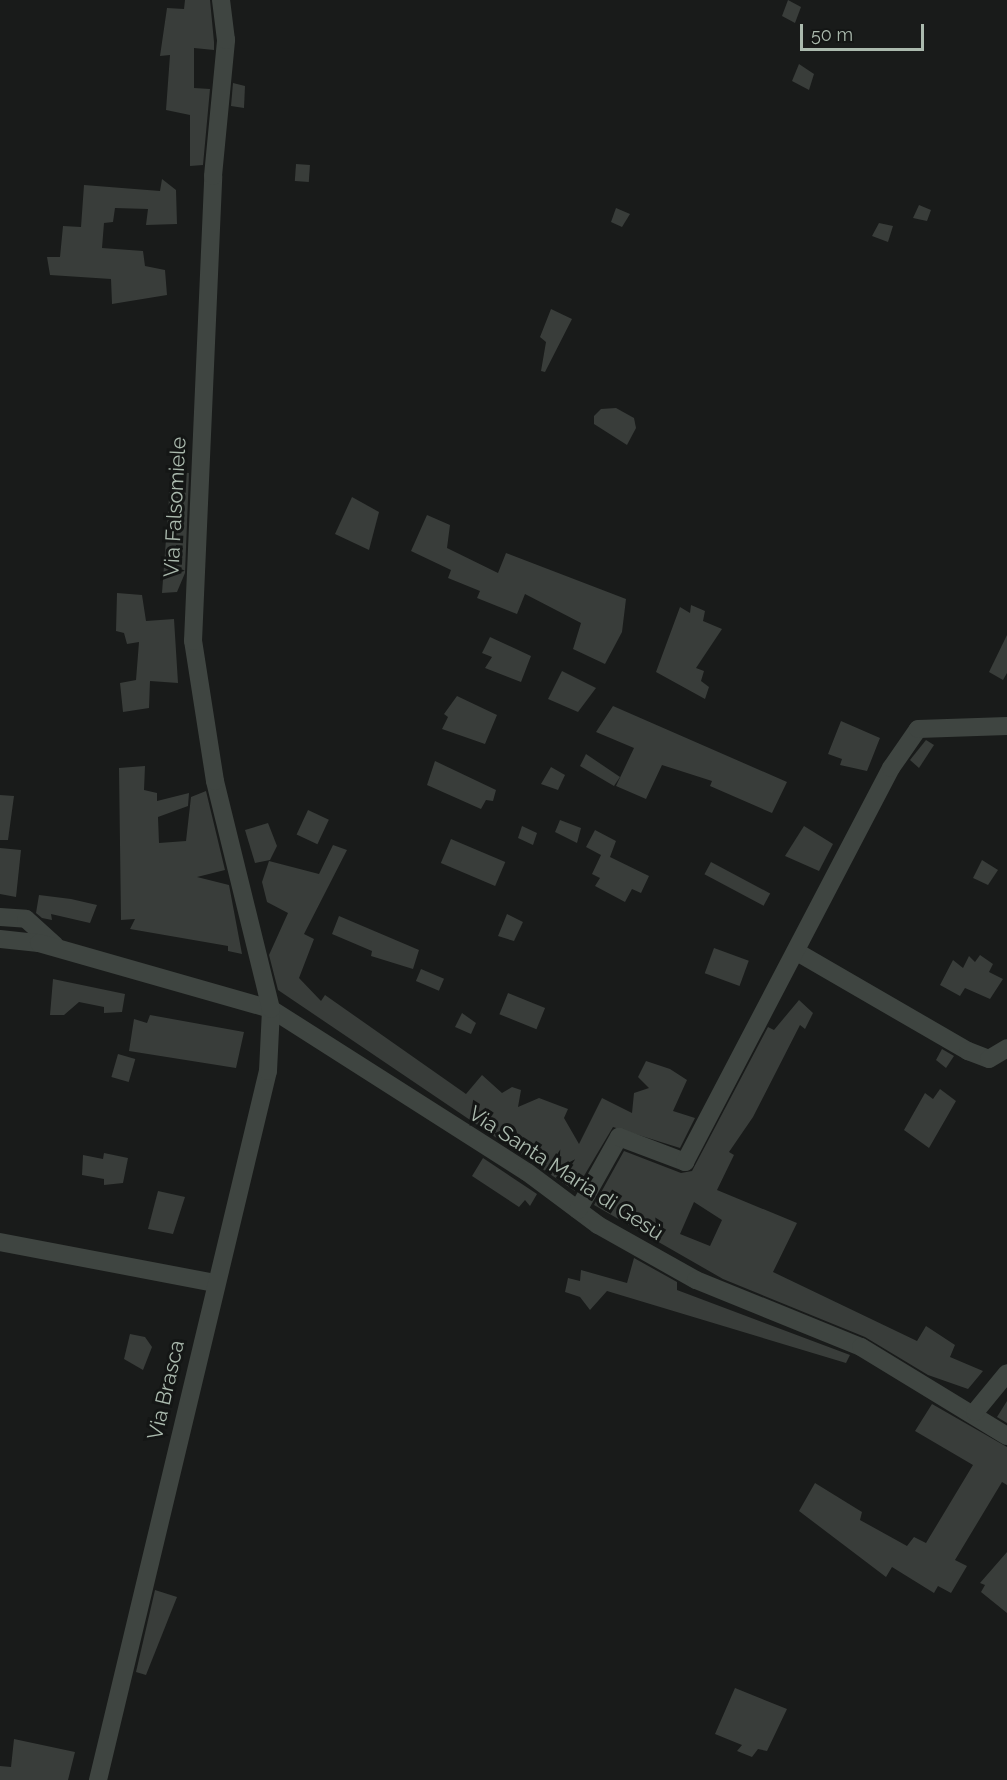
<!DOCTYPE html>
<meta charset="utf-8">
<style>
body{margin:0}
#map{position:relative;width:1007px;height:1780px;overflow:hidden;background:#191b1a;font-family:Raleway,sans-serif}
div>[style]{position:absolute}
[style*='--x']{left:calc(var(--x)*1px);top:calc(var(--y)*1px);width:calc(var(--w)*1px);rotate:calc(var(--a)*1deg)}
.building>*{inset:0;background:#393d3a;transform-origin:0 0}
.street>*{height:18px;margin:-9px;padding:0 9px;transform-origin:9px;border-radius:9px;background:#3f4541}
span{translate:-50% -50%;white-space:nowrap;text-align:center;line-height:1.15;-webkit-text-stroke:6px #141615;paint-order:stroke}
.street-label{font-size:21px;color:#abbaae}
.scale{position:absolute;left:800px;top:24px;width:124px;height:27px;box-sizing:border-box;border:3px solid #abbaae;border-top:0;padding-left:8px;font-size:18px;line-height:21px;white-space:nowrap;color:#abbaae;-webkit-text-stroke:4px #141615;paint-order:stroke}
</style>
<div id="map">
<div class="building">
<i style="clip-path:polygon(185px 0,210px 0,214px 42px,214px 50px,194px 48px,194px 88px,210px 89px,203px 165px,190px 166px,190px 115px,166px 110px,170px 55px,160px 56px,167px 8px,184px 9px)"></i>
<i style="clip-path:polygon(788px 0,801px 7px,795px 23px,782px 16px)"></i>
<i style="clip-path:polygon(799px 64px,814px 74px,809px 90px,792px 81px)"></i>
<i style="clip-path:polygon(233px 83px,245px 86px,244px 108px,231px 106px)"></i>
<i style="left:296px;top:164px;width:14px;height:17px;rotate:4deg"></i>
<i style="clip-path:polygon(162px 179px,176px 190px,177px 224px,146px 225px,148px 209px,115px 208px,113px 222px,104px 223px,102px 248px,143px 251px,145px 266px,165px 270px,167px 295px,112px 304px,111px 279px,50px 275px,47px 257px,60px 257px,63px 226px,81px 227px,84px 185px,160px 191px)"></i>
<i style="clip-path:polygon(919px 205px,931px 210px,927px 221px,913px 218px)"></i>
<i style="clip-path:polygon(616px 208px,630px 214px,622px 227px,611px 222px)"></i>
<i style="clip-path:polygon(879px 223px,893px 226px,888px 242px,872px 236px)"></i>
<i style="clip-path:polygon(551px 309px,572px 319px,545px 372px,541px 371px,546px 342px,540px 337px)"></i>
<i style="clip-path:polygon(616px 408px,634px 418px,636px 428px,627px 445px,594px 424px,594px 416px,601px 409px)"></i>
<i style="clip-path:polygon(171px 472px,189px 473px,185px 573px,177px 592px,162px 593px)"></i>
<i style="clip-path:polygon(352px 497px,379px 512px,369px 550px,335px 534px)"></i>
<i style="clip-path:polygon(427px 515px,450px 525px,447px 548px,498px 573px,506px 553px,626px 599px,622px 632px,605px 664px,573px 649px,581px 623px,525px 594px,517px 614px,477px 598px,480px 591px,448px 578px,451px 570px,411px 551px)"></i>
<i style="clip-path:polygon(117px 593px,142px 595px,146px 621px,174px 619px,178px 683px,150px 681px,149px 708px,123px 712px,120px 683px,136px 680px,139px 642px,127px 644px,124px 633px,116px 631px)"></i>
<i style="clip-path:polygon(691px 605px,705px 611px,703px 621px,722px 629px,696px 668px,704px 671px,701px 681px,709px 687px,705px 699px,656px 672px,680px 607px,690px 613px)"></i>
<i style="clip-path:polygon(1007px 635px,1007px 673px,1003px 680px,989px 672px)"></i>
<i style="clip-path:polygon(490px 637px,531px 656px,521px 682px,485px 668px,492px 657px,482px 653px)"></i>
<i style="clip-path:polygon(562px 671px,596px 688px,578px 712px,548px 699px)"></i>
<i style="clip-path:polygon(457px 696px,497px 715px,485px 744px,442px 729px,448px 717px,444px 714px)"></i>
<i style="clip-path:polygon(613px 706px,787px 782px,772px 813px,710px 786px,712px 781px,662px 765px,646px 799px,616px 786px,634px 748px,596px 732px)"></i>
<i style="clip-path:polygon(841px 721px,880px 738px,867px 771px,840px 765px,842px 759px,828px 754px)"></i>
<i style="clip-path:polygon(926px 740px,934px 745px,919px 768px,910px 760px)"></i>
<i style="clip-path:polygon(586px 754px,620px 777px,614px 786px,580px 766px)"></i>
<i style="clip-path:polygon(435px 761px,496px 790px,493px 801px,486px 800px,481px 809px,427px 785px)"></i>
<i style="clip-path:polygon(145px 766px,144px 790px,157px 793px,157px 801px,189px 793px,188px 806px,158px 817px,159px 843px,186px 841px,191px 797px,206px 791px,225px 870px,197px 877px,229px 885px,242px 954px,228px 951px,228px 946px,130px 929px,135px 919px,121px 920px,119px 768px)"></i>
<i style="clip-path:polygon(551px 767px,565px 775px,558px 790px,541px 784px)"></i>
<i style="clip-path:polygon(0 795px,14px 796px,8px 840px,0 840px)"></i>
<i style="left:308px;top:810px;width:23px;height:27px;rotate:25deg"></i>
<i style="clip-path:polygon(560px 820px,581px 828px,577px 843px,555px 832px)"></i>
<i style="clip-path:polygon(268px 823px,277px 846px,270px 860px,255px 863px,245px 830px)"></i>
<i style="clip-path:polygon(522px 826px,537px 833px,533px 845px,518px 838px)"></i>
<i style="clip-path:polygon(804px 826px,833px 844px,819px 871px,785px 856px)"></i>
<i style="clip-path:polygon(595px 830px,616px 841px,610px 857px,649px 876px,641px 893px,632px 889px,625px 902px,595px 886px,600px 878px,592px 874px,601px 855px,586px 847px)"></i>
<i style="left:451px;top:839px;width:59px;height:26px;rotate:23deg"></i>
<i style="clip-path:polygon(333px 845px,347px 850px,304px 934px,314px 939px,299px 978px,321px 1001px,325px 995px,466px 1094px,482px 1075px,502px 1093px,512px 1087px,521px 1090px,518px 1107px,539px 1098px,568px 1109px,564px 1118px,579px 1144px,602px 1098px,632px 1113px,634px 1093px,649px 1088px,638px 1077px,646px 1061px,670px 1069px,687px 1080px,673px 1111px,695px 1118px,680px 1148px,613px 1127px,575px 1191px,278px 990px,269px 955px,288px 913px,267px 902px,262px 882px,269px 861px,319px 874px)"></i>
<i style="clip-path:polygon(0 848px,21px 850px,16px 897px,0 894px)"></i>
<i style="clip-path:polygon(982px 860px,998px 870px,988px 885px,973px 878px)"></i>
<i style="left:711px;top:862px;width:67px;height:14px;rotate:28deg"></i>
<i style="clip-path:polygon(39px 895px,71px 899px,97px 905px,90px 923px,51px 914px,52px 920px,42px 918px,36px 913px)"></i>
<i style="clip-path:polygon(507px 914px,523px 922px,514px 941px,498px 936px)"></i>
<i style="clip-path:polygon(339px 916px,419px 950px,413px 969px,371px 956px,372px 951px,332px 934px)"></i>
<i style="left:714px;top:948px;width:37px;height:27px;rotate:20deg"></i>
<i style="clip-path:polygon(980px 955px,993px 964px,989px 972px,1003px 979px,990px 999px,965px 988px,960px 996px,940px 985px,953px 960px,963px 968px,969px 956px,975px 962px)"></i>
<i style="left:421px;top:969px;width:25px;height:13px;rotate:23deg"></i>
<i style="clip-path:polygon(53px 979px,125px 994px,122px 1012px,104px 1013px,104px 1007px,79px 1002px,64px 1015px,50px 1015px)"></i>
<i style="left:508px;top:993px;width:40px;height:23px;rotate:22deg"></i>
<i style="clip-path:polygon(evenodd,799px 1000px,813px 1013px,805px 1029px,800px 1025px,753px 1117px,729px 1152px,734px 1155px,717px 1190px,797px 1223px,773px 1272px,917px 1341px,926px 1326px,955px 1345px,950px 1357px,983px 1371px,968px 1389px,928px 1375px,865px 1337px,723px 1279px,594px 1205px,624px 1151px,681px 1173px,692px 1171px,768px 1027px,774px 1030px,799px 1000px,694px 1202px,722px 1220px,710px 1246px,680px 1234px,694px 1202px)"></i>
<i style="clip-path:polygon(462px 1013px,476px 1023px,471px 1034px,455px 1027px)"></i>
<i style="clip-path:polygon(150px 1015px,244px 1032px,236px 1068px,129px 1051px,134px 1019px,147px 1023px)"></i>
<i style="clip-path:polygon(942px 1049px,954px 1056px,946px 1068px,936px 1060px)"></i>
<i style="left:118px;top:1054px;width:18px;height:24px;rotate:16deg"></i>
<i style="clip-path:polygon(940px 1089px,956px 1101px,929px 1148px,904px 1130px,925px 1093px,933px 1099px)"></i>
<i style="clip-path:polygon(104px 1153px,128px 1158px,123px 1183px,104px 1185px,104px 1179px,82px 1175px,83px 1155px,103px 1159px)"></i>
<i style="clip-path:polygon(483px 1158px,537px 1194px,530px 1206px,525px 1200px,519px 1207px,472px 1176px)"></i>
<i style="clip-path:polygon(158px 1191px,185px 1197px,173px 1234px,148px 1229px)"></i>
<i style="clip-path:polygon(634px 1258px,677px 1282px,677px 1290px,850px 1355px,846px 1363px,607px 1291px,590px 1310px,580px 1297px,565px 1292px,568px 1278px,580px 1281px,581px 1270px,627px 1283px)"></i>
<i style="clip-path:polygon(130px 1334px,145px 1337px,152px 1347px,143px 1370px,124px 1359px)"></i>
<i style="clip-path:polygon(1007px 1401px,1007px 1423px,997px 1417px)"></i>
<i style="clip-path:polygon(932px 1404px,1007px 1447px,1007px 1485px,1002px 1482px,955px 1560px,967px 1566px,951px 1593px,938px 1586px,934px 1593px,892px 1567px,886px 1577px,799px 1511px,815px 1483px,862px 1512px,860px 1520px,907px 1546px,914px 1537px,926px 1543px,973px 1465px,915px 1431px)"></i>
<i style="clip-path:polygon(1007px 1552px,1007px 1613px,981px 1592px,985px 1585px,980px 1583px)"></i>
<i style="clip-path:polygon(155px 1590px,177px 1597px,146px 1675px,136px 1672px)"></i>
<i style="clip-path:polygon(735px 1688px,787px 1709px,767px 1751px,758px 1749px,752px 1757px,737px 1751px,742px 1745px,715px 1734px)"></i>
<i style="clip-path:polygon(14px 1739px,75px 1752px,68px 1780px,0 1780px,0 1766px,11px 1767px)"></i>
</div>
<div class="street">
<i style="--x:0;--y:917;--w:26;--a:4"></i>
<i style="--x:26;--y:919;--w:39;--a:42"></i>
<i style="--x:0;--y:939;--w:39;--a:6"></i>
<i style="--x:39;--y:943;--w:241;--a:15.9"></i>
<i style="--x:271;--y:1009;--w:303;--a:32.5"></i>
<i style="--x:527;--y:1172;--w:89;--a:36.7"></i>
<i style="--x:598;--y:1225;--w:112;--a:29.3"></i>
<i style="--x:696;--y:1280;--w:178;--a:22.1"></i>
<i style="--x:861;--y:1347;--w:171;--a:31.4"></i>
<i style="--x:797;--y:952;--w:198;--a:30.1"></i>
<i style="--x:968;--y:1051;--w:22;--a:21"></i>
<i style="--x:989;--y:1059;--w:21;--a:-31"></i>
<i style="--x:578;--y:1210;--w:84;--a:-60.7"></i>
<i style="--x:619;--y:1137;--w:71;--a:20.7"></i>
<i style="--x:685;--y:1162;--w:445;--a:-62.4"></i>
<i style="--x:891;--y:768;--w:47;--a:-55.3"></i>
<i style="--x:918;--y:729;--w:89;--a:-1.9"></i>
<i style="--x:0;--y:1242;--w:218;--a:10.8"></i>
<i style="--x:975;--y:1412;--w:50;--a:-50.6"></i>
<i style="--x:98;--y:1780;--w:729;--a:-76.52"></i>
<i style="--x:268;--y:1071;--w:62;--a:-87.2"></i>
<i style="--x:271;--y:1009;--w:235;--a:-103.8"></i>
<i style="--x:215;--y:781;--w:142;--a:-98.9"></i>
<i style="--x:193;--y:641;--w:465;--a:-87.5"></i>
<i style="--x:213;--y:176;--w:137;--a:-84.5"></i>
<i style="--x:226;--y:40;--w:40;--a:-97.1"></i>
</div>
<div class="street-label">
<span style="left:175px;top:507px;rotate:-87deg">Via Falsomiele</span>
<span style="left:566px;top:1173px;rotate:33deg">Via Santa Maria di Gesù</span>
<span style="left:166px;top:1390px;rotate:-77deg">Via Brasca</span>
</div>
<div class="scale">50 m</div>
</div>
